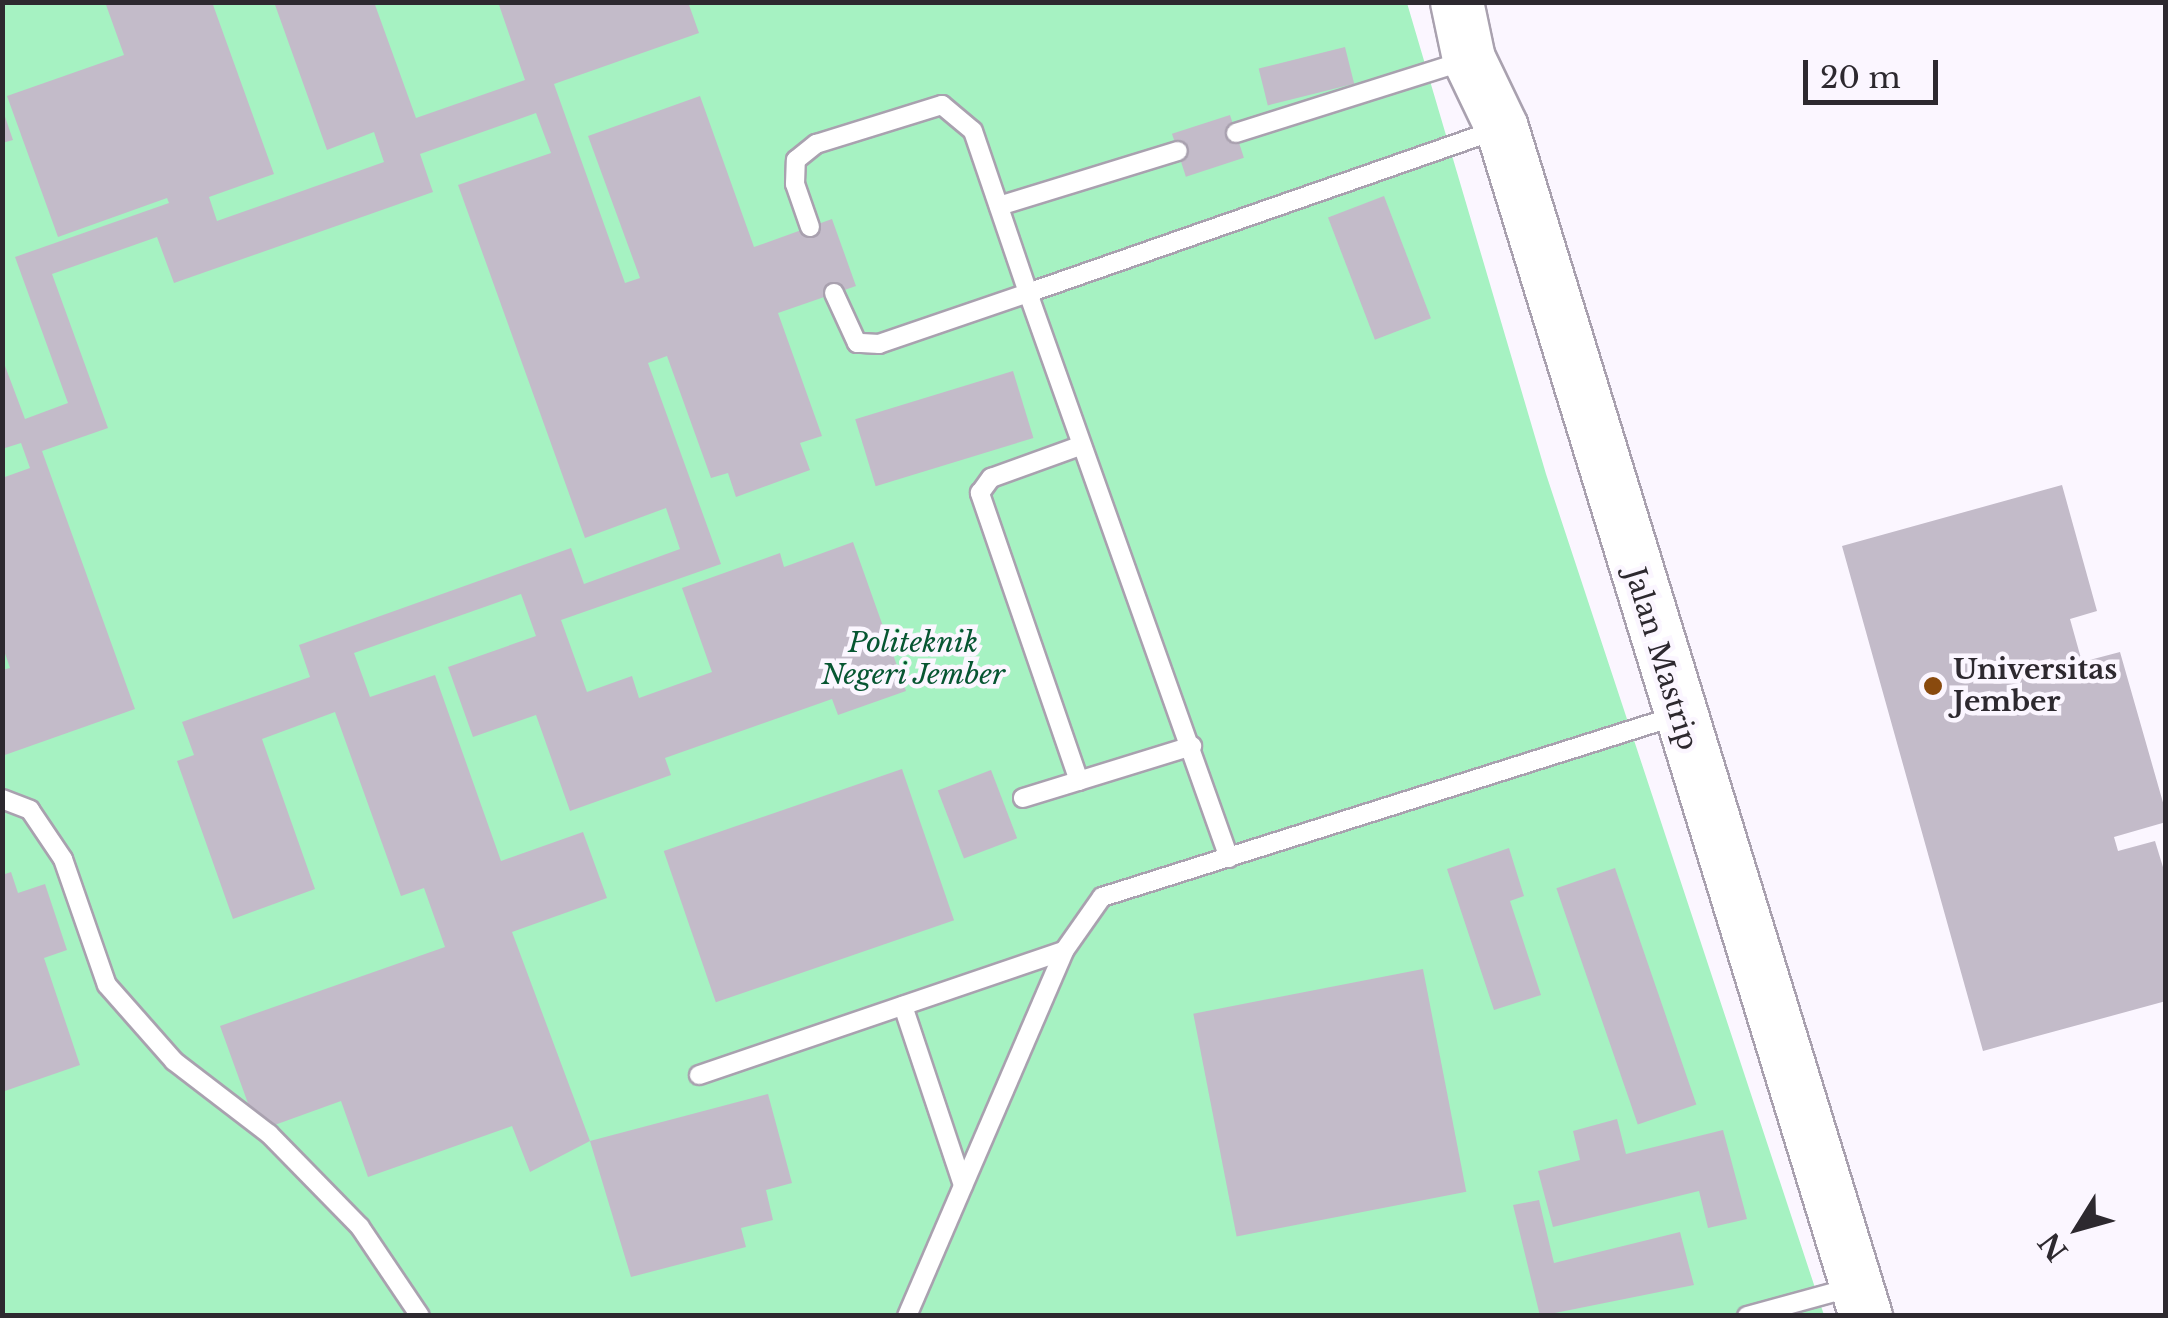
<!DOCTYPE html>
<style>
body{margin:0}
#map{position:relative;width:2168px;height:1318px;overflow:hidden;background:#fbf6ff;font-family:"Libre Baskerville",serif}
div>[style]{position:absolute}
[style*='--x']{left:calc(var(--x)*1px);top:calc(var(--y)*1px);width:calc(var(--w)*1px);rotate:calc(var(--a)*1deg)}
.green>*{inset:0;background:#a6f2c2}
.building>*{inset:0;background:#c3bbc9;transform-origin:0 0}
.roads{filter:drop-shadow(2px 0 #a9a1af) drop-shadow(-2px 0 #a9a1af) drop-shadow(0 2px #a9a1af) drop-shadow(0 -2px #a9a1af)}
.lane>*{height:18px;margin:-9px;padding:0 9px;transform-origin:9px;border-radius:9px;background:#fff}
.secondary>*{height:52px;margin:-26px;padding:0 26px;transform-origin:26px;border-radius:26px;background:#fff}
.dots>*{width:28px;height:28px;translate:-50% -50%;box-sizing:border-box;border:5px solid #fbf6ff;border-radius:50%}
span{translate:-50% -50%;white-space:nowrap;text-align:center;line-height:1.15;-webkit-text-stroke:9px #fbf6ff;paint-order:stroke}
.park-label{font-size:28px;color:#075632;font-style:italic}
.street-label{font-size:28px;color:#2d292f}
.poi-label{font-size:28px;color:#2d292f;font-weight:700}
.left{translate:0 -50%;text-align:left}
.frame{position:absolute;inset:0;border:5px solid #2d292f;pointer-events:none}
.north{position:absolute;left:2028px;top:1178px;width:100px;height:100px;-webkit-text-stroke:8px #fbf6ff;paint-order:stroke;rotate:233deg;font-size:28px;font-weight:700;line-height:40px;text-align:center;color:#2d292f}
.north::after{content:'';display:block;margin:auto;width:35px;height:45px;background:#2d292f;clip-path:polygon(50% 0,100% 100%,50% 72%,0 100%)}
.scale{position:absolute;left:1803px;top:60px;width:135px;height:45px;box-sizing:border-box;border:5px solid #2d292f;border-top:0;padding-left:12px;font-size:30px;line-height:35px;white-space:nowrap;color:#2d292f;-webkit-text-stroke:8px #fbf6ff;paint-order:stroke}
</style>
<div id="map">
<div class="green">
<i style="clip-path:polygon(3px 3px,1407px 3px,1546px 474px,1824px 1315px,3px 1316px)"></i>
</div>
<div class="building">
<i style="clip-path:polygon(105px 2px,212px 2px,274px 174px,209px 197px,217px 221px,384px 162px,374px 132px,327px 150px,274px 2px,374px 2px,416px 118px,525px 80px,498px 2px,688px 2px,699px 33px,554px 84px,625px 283px,640px 278px,588px 136px,700px 96px,754px 247px,832px 219px,856px 286px,778px 313px,822px 436px,800px 443px,810px 470px,736px 497px,728px 473px,711px 478px,667px 356px,648px 363px,721px 564px,561px 620px,587px 692px,632px 676px,639px 698px,712px 672px,682px 588px,780px 553px,784px 567px,853px 542px,906px 691px,838px 715px,832px 699px,665px 758px,671px 775px,570px 811px,536px 715px,473px 737px,448px 667px,536px 636px,521px 594px,354px 653px,370px 697px,435px 675px,501px 861px,583px 832px,607px 898px,512px 932px,590px 1141px,530px 1172px,512px 1126px,368px 1177px,341px 1101px,258px 1131px,220px 1026px,445px 947px,424px 888px,401px 896px,335px 712px,262px 739px,315px 889px,233px 919px,177px 761px,194px 755px,182px 722px,310px 677px,299px 645px,571px 548px,584px 584px,680px 549px,666px 508px,585px 538px,458px 185px,551px 153px,536px 113px,420px 154px,433px 192px,174px 283px,157px 237px,52px 274px,108px 428px,42px 451px,135px 709px,2px 756px,2px 670px,10px 668px,2px 645px,2px 478px,30px 468px,21px 443px,2px 449px,2px 358px,25px 419px,68px 403px,15px 257px,169px 203px,167px 198px,58px 237px,7px 96px,124px 55px)"></i>
<i style="left:1345px;top:47px;width:38px;height:89px;rotate:76deg"></i>
<i style="clip-path:polygon(2px 108px,13px 140px,2px 143px)"></i>
<i style="left:1230px;top:115px;width:45px;height:61px;rotate:72deg"></i>
<i style="left:1384px;top:196px;width:131px;height:60px;rotate:69deg"></i>
<i style="left:1013px;top:371px;width:70px;height:165px;rotate:73deg"></i>
<i style="clip-path:polygon(2062px 485px,2097px 611px,2070px 619px,2082px 662px,2120px 652px,2166px 813px,2166px 822px,2114px 837px,2118px 851px,2155px 841px,2166px 877px,2166px 1001px,1983px 1051px,1842px 546px)"></i>
<i style="left:902px;top:769px;width:160px;height:252px;rotate:71deg"></i>
<i style="left:991px;top:770px;width:73px;height:57px;rotate:69deg"></i>
<i style="clip-path:polygon(1509px 848px,1524px 896px,1510px 901px,1541px 995px,1494px 1010px,1447px 869px)"></i>
<i style="left:1615px;top:868px;width:250px;height:62px;rotate:71deg"></i>
<i style="clip-path:polygon(11px 872px,18px 893px,45px 884px,67px 950px,44px 958px,80px 1065px,2px 1092px,2px 875px)"></i>
<i style="left:1423px;top:969px;width:227px;height:234px;rotate:79deg"></i>
<i style="clip-path:polygon(768px 1094px,792px 1183px,766px 1190px,773px 1220px,741px 1228px,746px 1247px,631px 1277px,590px 1141px)"></i>
<i style="clip-path:polygon(1617px 1119px,1626px 1154px,1723px 1130px,1747px 1219px,1708px 1228px,1699px 1191px,1553px 1227px,1538px 1171px,1580px 1160px,1573px 1131px)"></i>
<i style="clip-path:polygon(1539px 1200px,1554px 1263px,1680px 1232px,1694px 1285px,1540px 1316px,1513px 1205px)"></i>
</div>
<div class="roads">
<div class="lane">
<i style="--x:1236;--y:133;--w:239;--a:-17.5"></i>
<i style="--x:999;--y:206;--w:187;--a:-17.1"></i>
<i style="--x:810;--y:227;--w:46;--a:-109.2"></i>
<i style="--x:795;--y:184;--w:24;--a:-88"></i>
<i style="--x:796;--y:160;--w:26;--a:-39"></i>
<i style="--x:816;--y:144;--w:132;--a:-17.2"></i>
<i style="--x:942;--y:105;--w:40;--a:40"></i>
<i style="--x:973;--y:131;--w:171;--a:71.2"></i>
<i style="--x:1028;--y:293;--w:157;--a:161.1"></i>
<i style="--x:879;--y:344;--w:22;--a:-177"></i>
<i style="--x:857;--y:343;--w:55;--a:-114.7"></i>
<i style="--x:1079;--y:781;--w:305;--a:-109"></i>
<i style="--x:980;--y:493;--w:19;--a:-54"></i>
<i style="--x:991;--y:478;--w:95;--a:-19.8"></i>
<i style="--x:1023;--y:798;--w:177;--a:-17.1"></i>
<i style="--x:2;--y:799;--w:30;--a:21"></i>
<i style="--x:30;--y:810;--w:59;--a:56"></i>
<i style="--x:63;--y:859;--w:133;--a:70.8"></i>
<i style="--x:107;--y:985;--w:101;--a:48.6"></i>
<i style="--x:174;--y:1061;--w:120;--a:37.5"></i>
<i style="--x:269;--y:1134;--w:130;--a:45.6"></i>
<i style="--x:360;--y:1227;--w:107;--a:56"></i>
<i style="--x:1229;--y:858;--w:600;--a:-109.58"></i>
<i style="--x:1028;--y:293;--w:497;--a:-19.2"></i>
<i style="--x:903;--y:1006;--w:189;--a:71.5"></i>
<i style="--x:699;--y:1075;--w:385;--a:-18.8"></i>
<i style="--x:907;--y:1316;--w:397;--a:-66.7"></i>
<i style="--x:1064;--y:951;--w:66;--a:-54.9"></i>
<i style="--x:1102;--y:897;--w:602;--a:-17.5"></i>
<i style="--x:1747;--y:1316;--w:110;--a:-15.3"></i>
</div>
<div class="secondary">
<i style="--x:1457;--y:2;--w:58;--a:78.1"></i>
<i style="--x:1469;--y:59;--w:76;--a:64.4"></i>
<i style="--x:1502;--y:128;--w:1243;--a:72.97"></i>
</div>
</div>
<div class="dots">
<i style="left:1933px;top:686px;background:#894a0e"></i>
</div>
<div class="park-label">
<span style="left:913px;top:659px">Politeknik<br>Negeri Jember</span>
</div>
<div class="street-label">
<span style="left:1661px;top:659px;rotate:73deg">Jalan Mastrip</span>
</div>
<div class="poi-label">
<span class="left" style="left:1953px;top:686px">Universitas<br>Jember</span>
</div>
<div class="frame"></div>
<div class="north">N</div>
<div class="scale">20 m</div>
</div>
